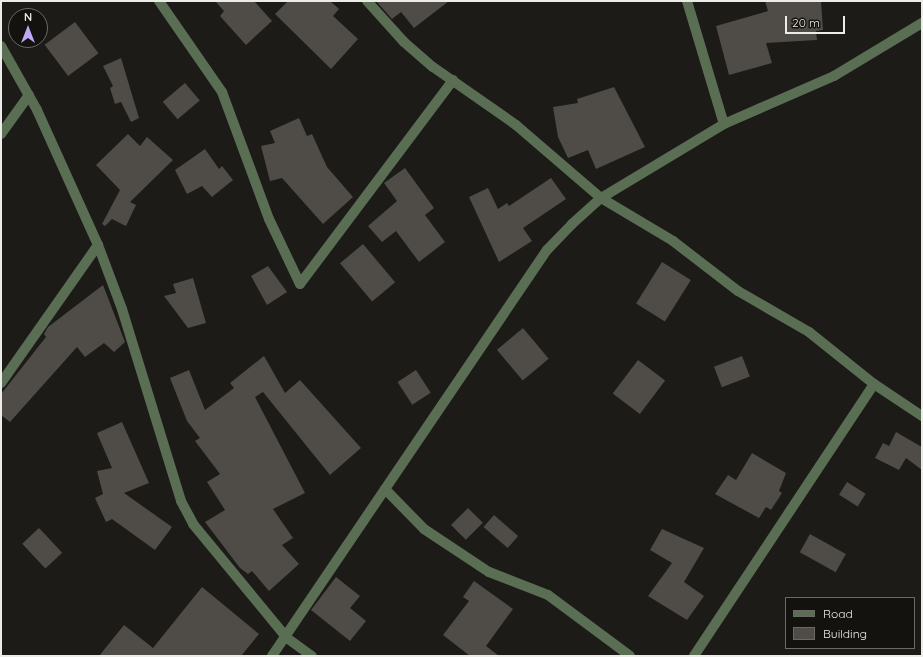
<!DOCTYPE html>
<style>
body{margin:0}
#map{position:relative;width:923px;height:657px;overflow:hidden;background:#1c1b17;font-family:Quicksand,sans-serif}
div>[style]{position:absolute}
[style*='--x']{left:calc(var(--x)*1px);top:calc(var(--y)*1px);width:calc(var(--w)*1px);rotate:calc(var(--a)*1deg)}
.building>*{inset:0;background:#4f4b47;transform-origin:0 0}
.minor>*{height:10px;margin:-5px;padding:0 5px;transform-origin:5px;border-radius:5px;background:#5a6e53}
span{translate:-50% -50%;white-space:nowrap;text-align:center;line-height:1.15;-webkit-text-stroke:4px #13120e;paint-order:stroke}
.frame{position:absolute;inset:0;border:2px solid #ebebe7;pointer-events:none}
.legend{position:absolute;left:785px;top:597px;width:130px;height:52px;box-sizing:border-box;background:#13120e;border:1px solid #696965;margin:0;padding:5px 7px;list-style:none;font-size:12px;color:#ebebe7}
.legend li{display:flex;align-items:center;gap:8px;height:20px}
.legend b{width:20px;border:1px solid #696965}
.north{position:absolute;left:8px;top:8px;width:40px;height:40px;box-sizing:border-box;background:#13120e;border:1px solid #696965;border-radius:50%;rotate:0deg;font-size:11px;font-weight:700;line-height:16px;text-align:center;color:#ebebe7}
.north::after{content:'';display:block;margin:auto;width:14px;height:18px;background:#bda9f5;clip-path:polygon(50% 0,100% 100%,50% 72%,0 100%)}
.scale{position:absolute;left:785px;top:16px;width:60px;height:18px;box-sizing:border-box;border:2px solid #ebebe7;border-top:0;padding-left:5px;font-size:12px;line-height:14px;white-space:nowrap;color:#ebebe7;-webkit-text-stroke:3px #13120e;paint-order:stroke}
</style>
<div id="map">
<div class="building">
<i style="clip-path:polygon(215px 1px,254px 1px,272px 21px,246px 45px,220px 16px,224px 11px)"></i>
<i style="clip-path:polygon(288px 1px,330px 1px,339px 9px,333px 16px,358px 39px,331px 69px,275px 14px)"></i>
<i style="clip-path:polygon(376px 1px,449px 1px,414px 28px,401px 12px,392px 19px)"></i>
<i style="clip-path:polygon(765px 1px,821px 1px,823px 30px,816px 31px,817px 40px,766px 43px,772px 63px,729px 75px,716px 26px,768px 11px)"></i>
<i style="left:75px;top:22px;width:39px;height:38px;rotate:53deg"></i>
<i style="clip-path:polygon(121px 58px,139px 118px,131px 122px,121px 102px,115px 104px,110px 88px,113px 86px,103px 66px)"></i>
<i style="left:185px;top:83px;width:23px;height:29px;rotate:50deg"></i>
<i style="clip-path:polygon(614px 87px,645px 147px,596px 169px,588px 150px,568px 158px,558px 137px,553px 107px,578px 103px,577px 99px)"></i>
<i style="clip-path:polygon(299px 118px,307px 136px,312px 134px,327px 167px,353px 197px,323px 224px,282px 178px,270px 181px,261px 146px,275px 143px,270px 131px)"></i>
<i style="clip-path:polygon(128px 134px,140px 146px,147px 137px,173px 160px,130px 202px,136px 205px,126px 226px,112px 219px,105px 226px,102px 224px,120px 190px,96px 165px)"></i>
<i style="clip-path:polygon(205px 149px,219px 169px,222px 166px,233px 180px,212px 197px,202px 186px,187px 194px,175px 170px)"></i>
<i style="clip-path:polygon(405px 168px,434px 208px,425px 215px,445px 242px,419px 262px,396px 231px,382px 242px,368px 226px,397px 201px,384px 183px)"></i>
<i style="clip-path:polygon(551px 178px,566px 199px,523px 228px,532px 241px,499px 262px,469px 197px,488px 188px,498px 209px,507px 203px,509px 206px)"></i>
<i style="left:363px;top:244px;width:50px;height:30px;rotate:50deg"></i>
<i style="left:662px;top:262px;width:34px;height:49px;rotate:32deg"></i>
<i style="clip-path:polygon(268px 266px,287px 292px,267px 305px,251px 276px)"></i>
<i style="clip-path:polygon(193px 278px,206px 323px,188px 328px,164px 296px,176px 293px,173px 284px)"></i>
<i style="clip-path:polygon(103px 285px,125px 342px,114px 352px,104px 343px,85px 357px,77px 347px,10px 422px,1px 415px,1px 394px,46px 337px,44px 334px,48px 327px)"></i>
<i style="left:523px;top:328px;width:40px;height:34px;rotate:50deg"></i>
<i style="clip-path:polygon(264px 356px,285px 393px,300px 380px,361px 448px,330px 475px,263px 392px,255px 397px,305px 493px,273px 509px,293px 538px,282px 545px,299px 564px,269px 591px,252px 571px,248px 574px,240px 568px,205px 522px,225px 510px,207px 482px,220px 474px,195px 441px,200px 438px,187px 421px,170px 378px,189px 370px,205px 410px,234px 388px,230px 383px)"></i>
<i style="left:742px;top:356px;width:22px;height:30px;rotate:69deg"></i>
<i style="left:638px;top:360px;width:34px;height:42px;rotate:37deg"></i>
<i style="left:416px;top:370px;width:27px;height:22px;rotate:57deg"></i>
<i style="clip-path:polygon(122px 422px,149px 483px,124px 493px,172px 527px,155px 550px,112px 519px,106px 522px,95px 498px,103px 494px,97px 471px,112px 468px,97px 433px)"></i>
<i style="clip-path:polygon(896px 432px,922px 447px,922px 470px,906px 458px,899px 470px,875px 458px,883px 443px,889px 446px)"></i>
<i style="clip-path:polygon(752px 453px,786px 473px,779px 491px,782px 493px,771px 510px,766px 507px,759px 518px,715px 494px,728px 475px,736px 480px)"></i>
<i style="left:847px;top:482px;width:22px;height:15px;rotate:32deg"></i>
<i style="left:468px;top:508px;width:21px;height:24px;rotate:45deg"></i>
<i style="left:494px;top:515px;width:32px;height:16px;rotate:41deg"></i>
<i style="left:39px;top:528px;width:34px;height:23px;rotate:47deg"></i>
<i style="clip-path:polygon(662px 529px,704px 548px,684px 582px,704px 596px,687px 620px,648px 596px,672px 563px,650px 550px)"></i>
<i style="left:810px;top:534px;width:41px;height:21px;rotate:29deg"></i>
<i style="clip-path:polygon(336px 577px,360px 596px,350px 608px,366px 621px,350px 641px,311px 610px)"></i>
<i style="clip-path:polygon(474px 581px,513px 609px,486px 646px,499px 656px,470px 656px,443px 635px,469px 601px,463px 597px)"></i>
<i style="clip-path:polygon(202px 587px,259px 634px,241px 656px,99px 656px,124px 625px,153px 648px)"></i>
</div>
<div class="minor">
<i style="--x:159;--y:1;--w:111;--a:55.3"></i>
<i style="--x:222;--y:92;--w:135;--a:69.7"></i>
<i style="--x:269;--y:219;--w:72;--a:64.5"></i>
<i style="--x:300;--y:284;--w:255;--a:-53.1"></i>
<i style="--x:367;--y:1;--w:55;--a:47.9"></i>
<i style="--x:404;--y:42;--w:38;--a:41"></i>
<i style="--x:433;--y:67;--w:101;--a:34.9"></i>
<i style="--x:516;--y:125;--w:112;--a:40.7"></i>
<i style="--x:601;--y:198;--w:84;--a:30.8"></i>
<i style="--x:673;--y:241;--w:82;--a:37.6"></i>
<i style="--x:738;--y:291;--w:82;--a:30"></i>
<i style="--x:809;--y:332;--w:83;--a:38.7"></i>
<i style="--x:874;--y:384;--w:326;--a:123.5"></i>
<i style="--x:687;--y:1;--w:128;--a:73.3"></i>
<i style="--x:1;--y:46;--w:73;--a:60.6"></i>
<i style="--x:37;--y:110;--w:148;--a:65.7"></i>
<i style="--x:98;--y:245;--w:68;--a:69.4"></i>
<i style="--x:122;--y:309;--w:201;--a:72.9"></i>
<i style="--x:181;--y:501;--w:26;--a:62"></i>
<i style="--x:193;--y:524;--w:148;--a:50.5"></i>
<i style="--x:287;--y:638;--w:31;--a:36"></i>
<i style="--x:1;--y:134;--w:48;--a:-54.3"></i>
<i style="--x:1;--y:383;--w:169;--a:-54.9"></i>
<i style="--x:874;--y:384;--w:58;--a:33.7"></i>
<i style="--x:385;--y:489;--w:56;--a:45.7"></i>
<i style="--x:424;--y:529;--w:78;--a:33.5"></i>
<i style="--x:489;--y:572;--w:63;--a:21.3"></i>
<i style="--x:548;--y:595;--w:102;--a:36.6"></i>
<i style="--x:272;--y:656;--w:490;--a:-55.9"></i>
<i style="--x:547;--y:250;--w:36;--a:-46"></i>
<i style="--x:572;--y:224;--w:39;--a:-42"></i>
<i style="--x:601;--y:198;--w:144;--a:-31"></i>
<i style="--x:724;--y:124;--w:120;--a:-23.6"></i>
<i style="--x:834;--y:76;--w:103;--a:-31.1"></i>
</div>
<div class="frame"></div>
<ul class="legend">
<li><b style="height:5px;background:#5a6e53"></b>Road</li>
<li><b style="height:11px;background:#4f4b47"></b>Building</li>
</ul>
<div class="north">N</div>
<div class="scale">20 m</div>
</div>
